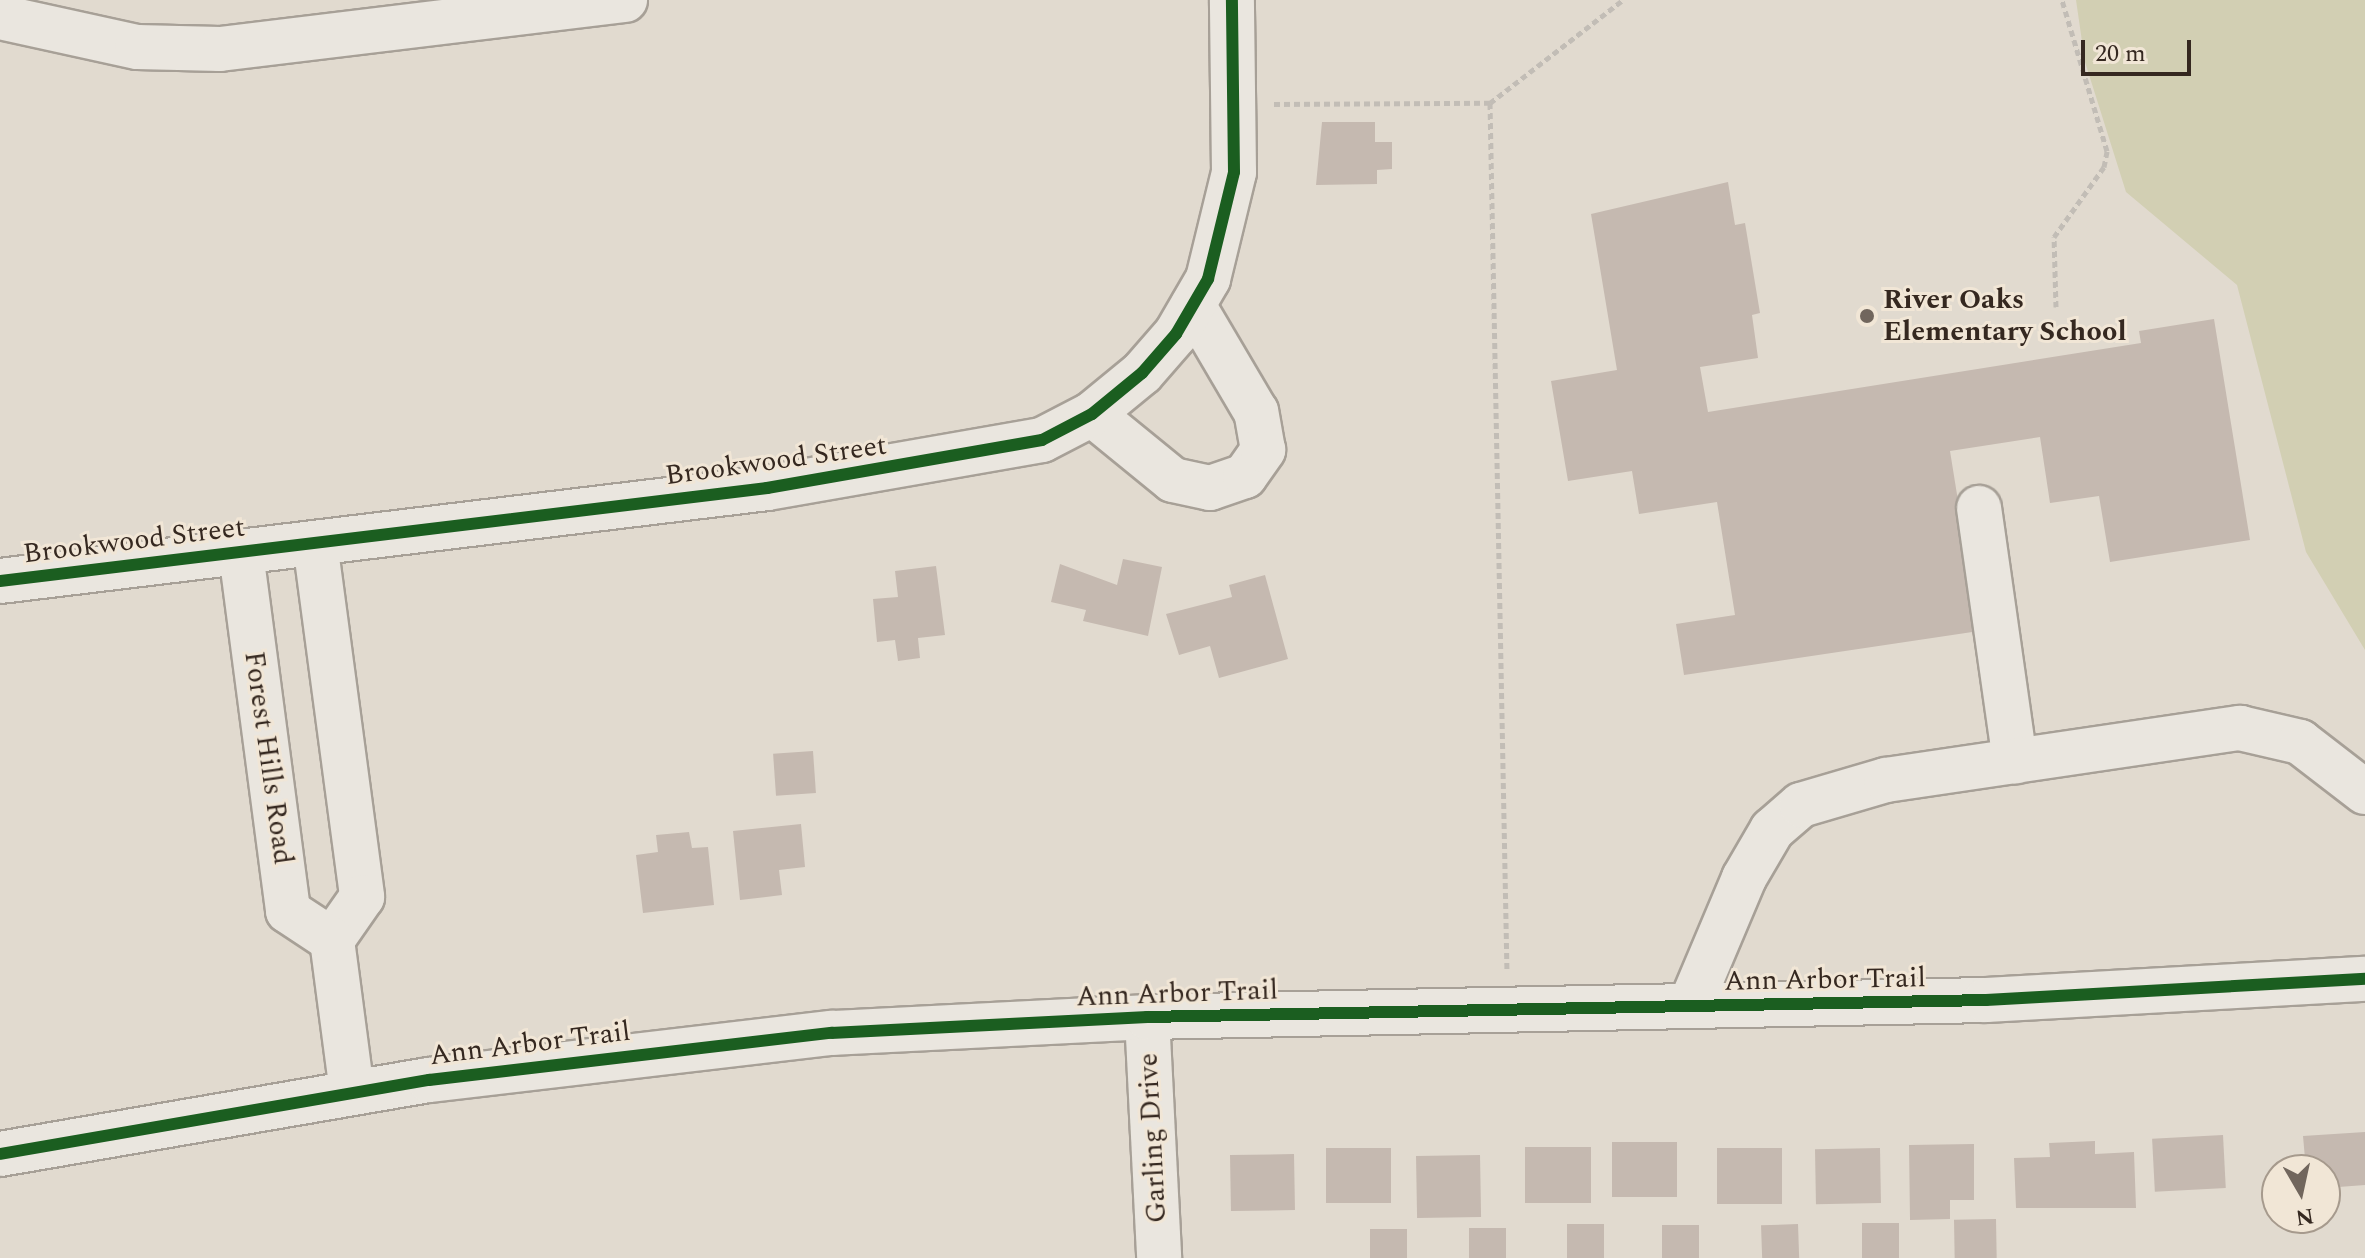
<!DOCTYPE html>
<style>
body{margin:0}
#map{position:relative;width:2365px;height:1258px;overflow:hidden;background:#e1dacf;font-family:Spectral,serif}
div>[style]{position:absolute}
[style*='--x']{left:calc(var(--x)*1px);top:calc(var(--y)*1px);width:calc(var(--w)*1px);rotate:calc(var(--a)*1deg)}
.green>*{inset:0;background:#d2cfb3}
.building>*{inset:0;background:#c5b9b0;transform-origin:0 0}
.path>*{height:5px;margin-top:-2.5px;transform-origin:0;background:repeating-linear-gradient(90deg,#c2bdb6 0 6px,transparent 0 10px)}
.roads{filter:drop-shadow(2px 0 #a7a097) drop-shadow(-2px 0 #a7a097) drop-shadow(0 2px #a7a097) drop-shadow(0 -2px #a7a097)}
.minor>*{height:44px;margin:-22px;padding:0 22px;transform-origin:22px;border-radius:22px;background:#eae6df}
.cycleway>*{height:12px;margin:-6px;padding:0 6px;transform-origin:6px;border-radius:6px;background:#1b5e20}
.dots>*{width:22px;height:22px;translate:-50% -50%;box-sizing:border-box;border:4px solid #f1e6d6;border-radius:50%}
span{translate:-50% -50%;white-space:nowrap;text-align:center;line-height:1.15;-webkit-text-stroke:6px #f1e6d6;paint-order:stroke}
.poi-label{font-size:28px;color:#352820;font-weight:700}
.left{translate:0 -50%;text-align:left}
.street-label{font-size:28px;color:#352820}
.north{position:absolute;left:2261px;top:1154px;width:80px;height:80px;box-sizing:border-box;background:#f1e6d6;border:2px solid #a69a8d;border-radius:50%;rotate:171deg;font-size:22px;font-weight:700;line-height:32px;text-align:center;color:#352820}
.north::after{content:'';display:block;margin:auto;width:28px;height:36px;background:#71665d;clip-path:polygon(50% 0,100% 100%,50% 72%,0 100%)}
.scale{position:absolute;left:2081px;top:40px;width:110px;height:36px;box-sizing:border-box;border:4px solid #352820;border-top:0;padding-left:10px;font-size:24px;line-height:28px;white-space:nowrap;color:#352820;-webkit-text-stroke:6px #f1e6d6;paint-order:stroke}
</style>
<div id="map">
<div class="green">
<i style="clip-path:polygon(2076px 0,2365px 0,2365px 650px,2306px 552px,2237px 285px,2126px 192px,2085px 62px)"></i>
</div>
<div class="building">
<i style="clip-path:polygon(1322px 122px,1375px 122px,1375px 142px,1392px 142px,1392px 169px,1377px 170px,1377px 184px,1316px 185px)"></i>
<i style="clip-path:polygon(1728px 182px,1735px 225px,1745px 223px,1760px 313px,1752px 315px,1758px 358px,1700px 367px,1708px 412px,2141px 343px,2139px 331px,2214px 319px,2250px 540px,2110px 562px,2099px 496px,2050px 503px,2040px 437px,1950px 451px,1979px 631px,1684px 675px,1676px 624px,1735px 615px,1717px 502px,1639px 514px,1632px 471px,1568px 481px,1551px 381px,1617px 370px,1591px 214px)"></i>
<i style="clip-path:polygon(1123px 559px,1162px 567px,1148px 636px,1083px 621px,1086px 610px,1051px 602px,1060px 564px,1117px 585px)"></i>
<i style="clip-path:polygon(936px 566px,945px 635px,918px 638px,920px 658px,898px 661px,895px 640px,877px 642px,873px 599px,898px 597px,895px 571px)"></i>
<i style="clip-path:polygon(1265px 575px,1288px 659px,1219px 678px,1210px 646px,1179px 655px,1166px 614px,1232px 597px,1229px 585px)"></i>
<i style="left:813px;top:751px;width:42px;height:40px;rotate:86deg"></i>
<i style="clip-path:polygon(801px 824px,805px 867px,779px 870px,782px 895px,740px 900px,733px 831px)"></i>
<i style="clip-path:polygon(689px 832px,692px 848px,708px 847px,714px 905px,643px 913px,636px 855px,658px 852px,656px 835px)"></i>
<i style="clip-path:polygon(2365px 1132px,2365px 1185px,2325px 1188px,2325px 1170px,2306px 1170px,2303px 1136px)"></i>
<i style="left:2223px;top:1135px;width:53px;height:71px;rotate:87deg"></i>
<i style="clip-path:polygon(2095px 1141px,2095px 1154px,2134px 1152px,2136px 1208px,2016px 1208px,2014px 1158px,2050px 1157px,2049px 1143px)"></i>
<i style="left:1677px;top:1142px;width:55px;height:65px;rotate:90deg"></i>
<i style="clip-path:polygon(1974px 1144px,1974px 1200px,1950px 1200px,1950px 1219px,1910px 1220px,1909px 1145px)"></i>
<i style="left:1591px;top:1147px;width:56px;height:66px;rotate:90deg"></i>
<i style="left:1391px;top:1148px;width:55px;height:65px;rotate:90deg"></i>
<i style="left:1782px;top:1148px;width:56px;height:65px;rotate:90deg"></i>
<i style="left:1880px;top:1148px;width:55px;height:65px;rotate:89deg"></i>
<i style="left:1294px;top:1154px;width:56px;height:64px;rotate:89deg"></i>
<i style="left:1480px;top:1155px;width:62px;height:64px;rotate:89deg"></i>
<i style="left:1996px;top:1219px;width:39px;height:42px;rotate:89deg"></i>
<i style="left:1862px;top:1223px;width:37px;height:35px"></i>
<i style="left:1567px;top:1224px;width:37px;height:34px"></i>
<i style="left:1798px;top:1224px;width:34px;height:37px;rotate:88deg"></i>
<i style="left:1699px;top:1225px;width:33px;height:37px;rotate:90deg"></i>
<i style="left:1506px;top:1228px;width:30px;height:37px;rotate:90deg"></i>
<i style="left:1370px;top:1229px;width:37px;height:29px"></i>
</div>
<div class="path">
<i style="--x:1490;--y:103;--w:168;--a:-37.8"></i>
<i style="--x:1274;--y:104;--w:216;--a:-0.3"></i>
<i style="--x:1490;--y:103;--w:866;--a:88.88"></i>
<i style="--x:2056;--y:307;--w:70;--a:-91.6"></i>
<i style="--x:2054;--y:237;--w:86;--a:-54.5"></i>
<i style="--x:2104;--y:167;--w:16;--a:-79"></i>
<i style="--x:2107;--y:151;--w:158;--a:-106.6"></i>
</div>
<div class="roads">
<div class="minor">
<i style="--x:0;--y:17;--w:140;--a:12.4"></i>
<i style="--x:137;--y:47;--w:83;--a:1.4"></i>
<i style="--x:220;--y:49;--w:408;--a:-6.9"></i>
<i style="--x:1092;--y:414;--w:104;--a:39.2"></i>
<i style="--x:1173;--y:480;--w:38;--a:12"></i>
<i style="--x:1210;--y:488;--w:37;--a:-19"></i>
<i style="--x:1245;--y:476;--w:32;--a:-55"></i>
<i style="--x:1263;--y:450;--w:39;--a:-100"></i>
<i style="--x:1256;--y:412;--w:124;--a:-120.5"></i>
<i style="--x:1979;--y:508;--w:256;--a:81.9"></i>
<i style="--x:315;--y:543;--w:357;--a:82.4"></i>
<i style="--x:362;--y:897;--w:52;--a:124.9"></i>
<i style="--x:332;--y:940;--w:152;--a:82.5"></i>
<i style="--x:241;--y:553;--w:361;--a:82.5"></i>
<i style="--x:288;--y:911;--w:53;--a:33.4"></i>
<i style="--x:0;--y:581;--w:773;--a:-6.91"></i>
<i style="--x:767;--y:488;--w:279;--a:-9.9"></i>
<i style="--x:1042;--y:440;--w:56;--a:-27.5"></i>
<i style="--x:1092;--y:414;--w:65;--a:-39.4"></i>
<i style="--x:1142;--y:373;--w:52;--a:-48.9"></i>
<i style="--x:1176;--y:334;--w:64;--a:-59.8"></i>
<i style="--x:1208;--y:279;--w:110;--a:-76.3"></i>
<i style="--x:1234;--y:172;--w:172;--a:-90.7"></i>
<i style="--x:1690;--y:1006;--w:139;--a:-67.1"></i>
<i style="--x:1744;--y:878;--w:56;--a:-59.7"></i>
<i style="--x:1772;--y:830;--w:38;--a:-41"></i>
<i style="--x:1801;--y:805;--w:89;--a:-16.4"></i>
<i style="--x:1886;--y:780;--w:358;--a:-8.4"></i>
<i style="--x:2240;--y:728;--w:62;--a:13.1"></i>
<i style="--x:2300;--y:742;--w:82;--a:37.6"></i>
<i style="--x:1147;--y:1017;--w:241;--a:87.1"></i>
<i style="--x:0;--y:1154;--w:435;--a:-9.8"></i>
<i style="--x:429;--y:1080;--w:406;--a:-6.7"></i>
<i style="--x:832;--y:1033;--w:315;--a:-2.9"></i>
<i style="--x:1147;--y:1017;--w:839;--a:-1.16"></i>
<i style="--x:1986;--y:1000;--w:380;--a:-3.2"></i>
</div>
</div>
<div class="cycleway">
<i style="--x:0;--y:581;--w:773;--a:-6.91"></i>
<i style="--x:767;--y:488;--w:279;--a:-9.9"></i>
<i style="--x:1042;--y:440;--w:56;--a:-27.5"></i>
<i style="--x:1092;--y:414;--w:65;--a:-39.4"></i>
<i style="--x:1142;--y:373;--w:52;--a:-48.9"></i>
<i style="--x:1176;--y:334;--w:64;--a:-59.8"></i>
<i style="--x:1208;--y:279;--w:110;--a:-76.3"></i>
<i style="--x:1234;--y:172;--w:172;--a:-90.7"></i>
<i style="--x:0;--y:1154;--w:435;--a:-9.8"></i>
<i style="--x:429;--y:1080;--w:406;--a:-6.7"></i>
<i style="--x:832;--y:1033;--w:315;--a:-2.9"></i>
<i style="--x:1147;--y:1017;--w:839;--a:-1.16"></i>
<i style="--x:1986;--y:1000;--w:380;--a:-3.2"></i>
</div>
<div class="dots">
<i style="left:1867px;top:316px;background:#71665d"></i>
</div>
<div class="poi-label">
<span class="left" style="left:1883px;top:316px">River Oaks<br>Elementary School</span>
</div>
<div class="street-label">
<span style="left:776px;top:461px;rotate:-8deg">Brookwood Street</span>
<span style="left:134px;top:541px;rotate:-7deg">Brookwood Street</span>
<span style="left:268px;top:758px;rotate:82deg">Forest Hills Road</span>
<span style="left:1825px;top:980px;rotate:-1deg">Ann Arbor Trail</span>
<span style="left:1177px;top:994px;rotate:-2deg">Ann Arbor Trail</span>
<span style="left:530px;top:1044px;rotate:-7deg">Ann Arbor Trail</span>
<span style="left:1153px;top:1138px;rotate:-93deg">Garling Drive</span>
</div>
<div class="north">N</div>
<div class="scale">20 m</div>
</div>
